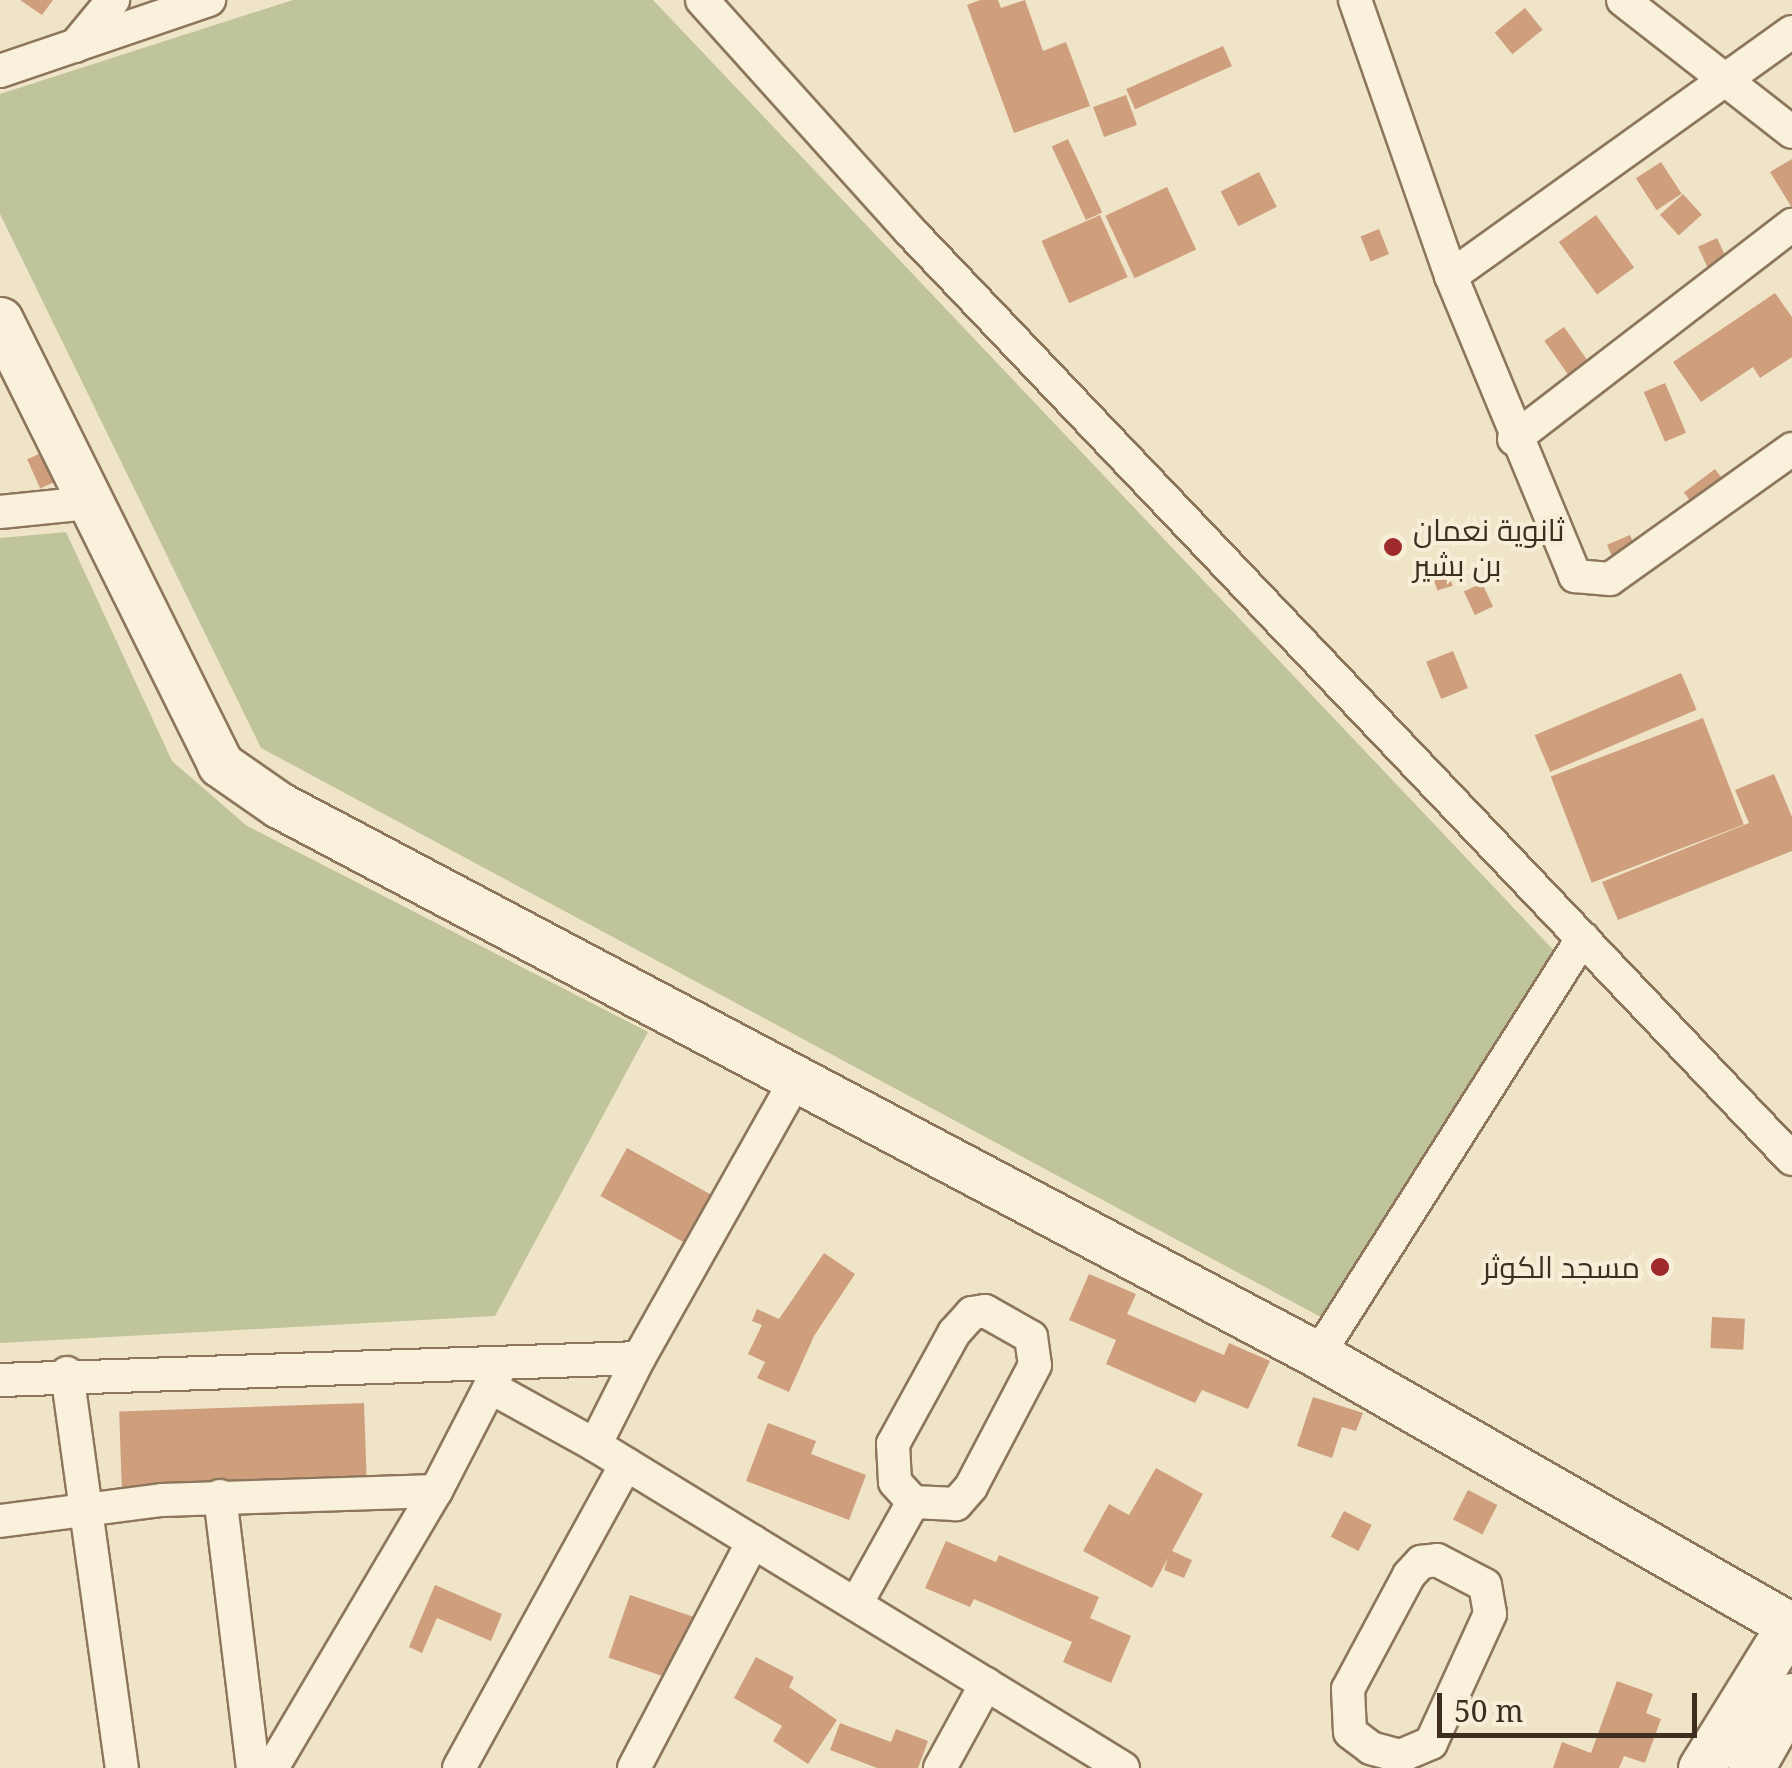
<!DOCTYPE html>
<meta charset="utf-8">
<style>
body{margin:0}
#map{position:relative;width:1792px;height:1768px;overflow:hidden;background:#f0e4c8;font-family:"Noto Serif",Cairo,serif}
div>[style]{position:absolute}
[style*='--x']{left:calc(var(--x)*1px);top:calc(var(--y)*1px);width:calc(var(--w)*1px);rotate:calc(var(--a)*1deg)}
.cemetery>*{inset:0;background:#bfc49a}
.building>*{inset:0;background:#cf9f7d;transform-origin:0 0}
.roads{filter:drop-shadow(2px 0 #8d765c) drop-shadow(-2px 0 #8d765c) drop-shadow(0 2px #8d765c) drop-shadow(0 -2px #8d765c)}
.street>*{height:32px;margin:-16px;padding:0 16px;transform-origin:16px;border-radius:16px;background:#faf1dc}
.secondary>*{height:45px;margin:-22.5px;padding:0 22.5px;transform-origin:22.5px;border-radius:22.5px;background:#faf1dc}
.dots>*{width:28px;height:28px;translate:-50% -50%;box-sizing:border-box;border:5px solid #f7eed8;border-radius:50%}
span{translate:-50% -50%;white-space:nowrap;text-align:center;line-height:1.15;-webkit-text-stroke:8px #f7eed8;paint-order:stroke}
.poi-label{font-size:30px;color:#3d2e20}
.left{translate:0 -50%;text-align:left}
.right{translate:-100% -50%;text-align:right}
.scale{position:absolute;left:1437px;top:1693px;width:260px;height:45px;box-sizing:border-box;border:5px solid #3d2e20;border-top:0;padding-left:12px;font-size:30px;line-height:35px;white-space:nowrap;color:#3d2e20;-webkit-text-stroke:8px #f7eed8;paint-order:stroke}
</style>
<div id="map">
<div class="cemetery">
<i style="clip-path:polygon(293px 0,653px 0,1561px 958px,1330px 1322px,261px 748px,0 214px,0 94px)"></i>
<i style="clip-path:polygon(66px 532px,172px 761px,247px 826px,648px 1032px,495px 1316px,0 1343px,0 538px)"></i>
</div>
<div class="building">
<i style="clip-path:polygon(20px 0,53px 0,42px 15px)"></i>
<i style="clip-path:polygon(980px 0,998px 0,1001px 8px,1025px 0,1043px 51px,1066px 42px,1090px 106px,1014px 133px,967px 5px)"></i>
<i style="left:1525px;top:8px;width:28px;height:39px;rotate:51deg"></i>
<i style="left:1223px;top:46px;width:22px;height:106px;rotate:66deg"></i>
<i style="left:1126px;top:95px;width:32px;height:35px;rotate:70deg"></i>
<i style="left:1068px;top:139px;width:81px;height:18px;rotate:65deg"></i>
<i style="clip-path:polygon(1792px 159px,1792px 208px,1770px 172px)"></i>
<i style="left:1661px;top:162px;width:38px;height:30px;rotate:57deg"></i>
<i style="left:1259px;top:172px;width:39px;height:43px;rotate:63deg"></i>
<i style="left:1167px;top:187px;width:69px;height:68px;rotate:65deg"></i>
<i style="left:1683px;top:194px;width:28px;height:31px;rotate:48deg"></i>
<i style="left:1100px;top:215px;width:68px;height:64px;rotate:66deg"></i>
<i style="left:1596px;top:215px;width:65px;height:46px;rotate:54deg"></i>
<i style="left:1379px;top:229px;width:27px;height:20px;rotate:68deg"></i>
<i style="left:1717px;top:238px;width:33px;height:21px;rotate:65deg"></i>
<i style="clip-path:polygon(1775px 293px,1792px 317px,1792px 357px,1760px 378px,1753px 367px,1701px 402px,1673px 362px)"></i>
<i style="left:1564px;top:327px;width:44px;height:24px;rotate:55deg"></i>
<i style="left:1665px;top:383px;width:54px;height:23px;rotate:67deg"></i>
<i style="left:50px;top:449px;width:32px;height:25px;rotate:66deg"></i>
<i style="left:1715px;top:469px;width:30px;height:39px;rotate:53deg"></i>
<i style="left:1630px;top:535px;width:28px;height:25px;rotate:67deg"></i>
<i style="left:1444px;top:559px;width:28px;height:16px;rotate:72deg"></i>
<i style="left:1482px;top:583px;width:26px;height:20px;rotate:65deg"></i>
<i style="left:1453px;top:651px;width:40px;height:29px;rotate:68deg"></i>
<i style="left:1681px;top:673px;width:40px;height:159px;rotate:67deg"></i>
<i style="left:1703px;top:718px;width:114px;height:163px;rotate:69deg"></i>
<i style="clip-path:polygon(1774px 774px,1792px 817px,1792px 851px,1618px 920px,1602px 882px,1749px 823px,1735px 790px)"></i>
<i style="left:627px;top:1148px;width:115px;height:55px;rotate:29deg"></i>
<i style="clip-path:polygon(824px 1253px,855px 1274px,814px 1336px,789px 1392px,757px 1378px,765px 1362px,748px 1354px,762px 1325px,752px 1321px,757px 1309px,779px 1319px)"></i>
<i style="clip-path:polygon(1089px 1274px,1136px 1294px,1127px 1314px,1224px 1355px,1229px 1343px,1270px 1361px,1248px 1409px,1202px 1390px,1195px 1403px,1106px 1364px,1116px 1340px,1069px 1320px)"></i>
<i style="left:1712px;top:1317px;width:33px;height:31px;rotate:3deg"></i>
<i style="clip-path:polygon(1313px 1397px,1363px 1413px,1356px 1431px,1342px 1427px,1332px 1458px,1297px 1446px)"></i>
<i style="left:364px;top:1403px;width:77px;height:245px;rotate:88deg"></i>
<i style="clip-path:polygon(768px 1423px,816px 1441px,811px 1454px,866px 1475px,849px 1520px,746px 1481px)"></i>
<i style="clip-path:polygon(1156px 1468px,1203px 1494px,1172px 1551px,1192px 1560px,1184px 1578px,1164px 1570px,1168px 1558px,1152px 1588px,1083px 1551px,1109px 1504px,1129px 1515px)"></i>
<i style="left:1468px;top:1490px;width:33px;height:33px;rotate:27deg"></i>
<i style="left:1344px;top:1511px;width:31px;height:29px;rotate:27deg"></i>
<i style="clip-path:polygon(946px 1541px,996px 1562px,999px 1555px,1099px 1597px,1090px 1618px,1131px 1636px,1111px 1683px,1063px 1662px,1072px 1642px,974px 1599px,970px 1607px,925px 1588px)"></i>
<i style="clip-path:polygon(435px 1585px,502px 1614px,491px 1641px,437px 1618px,422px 1653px,409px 1647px)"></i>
<i style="left:630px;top:1595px;width:73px;height:66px;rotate:19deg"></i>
<i style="clip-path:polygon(756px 1657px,794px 1677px,789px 1687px,837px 1720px,808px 1764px,773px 1741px,782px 1726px,734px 1698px)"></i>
<i style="clip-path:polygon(1617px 1681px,1653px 1694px,1646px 1713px,1661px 1719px,1645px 1763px,1624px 1756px,1619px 1768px,1553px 1768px,1562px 1742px,1591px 1753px)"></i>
<i style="clip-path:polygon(840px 1723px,891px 1742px,896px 1729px,928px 1741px,918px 1768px,877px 1768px,830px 1750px)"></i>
</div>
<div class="roads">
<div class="street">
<i style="--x:702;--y:0;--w:311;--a:48"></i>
<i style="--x:910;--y:231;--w:1280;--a:46.46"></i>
<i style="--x:1355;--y:0;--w:292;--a:70.8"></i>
<i style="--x:1451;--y:276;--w:325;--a:67.5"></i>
<i style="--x:1575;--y:576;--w:35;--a:5"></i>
<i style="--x:1610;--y:579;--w:224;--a:-35.5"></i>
<i style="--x:1623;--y:0;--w:214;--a:38"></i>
<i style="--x:75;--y:46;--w:60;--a:-50.4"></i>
<i style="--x:0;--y:71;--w:221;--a:-18.8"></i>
<i style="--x:1451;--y:276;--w:419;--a:-35.6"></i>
<i style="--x:1514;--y:439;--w:351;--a:-37.6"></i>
<i style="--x:0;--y:512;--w:89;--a:-5.8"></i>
<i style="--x:985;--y:1311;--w:53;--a:29.5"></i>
<i style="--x:1031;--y:1337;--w:28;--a:82"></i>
<i style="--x:1035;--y:1365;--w:138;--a:117.7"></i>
<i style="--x:971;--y:1487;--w:23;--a:131"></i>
<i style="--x:956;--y:1504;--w:43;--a:-177.3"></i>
<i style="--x:913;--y:1502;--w:27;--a:-132"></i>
<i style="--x:895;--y:1482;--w:38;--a:-93"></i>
<i style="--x:893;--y:1444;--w:127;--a:-61.2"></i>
<i style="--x:954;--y:1333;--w:27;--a:-48"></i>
<i style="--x:972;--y:1313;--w:13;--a:-9"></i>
<i style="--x:1318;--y:1355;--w:494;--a:-57.6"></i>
<i style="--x:67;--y:1373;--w:399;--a:82.1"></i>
<i style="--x:0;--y:1380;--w:639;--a:-1.97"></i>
<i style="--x:639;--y:1358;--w:320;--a:-60.6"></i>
<i style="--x:490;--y:1387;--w:120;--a:28.9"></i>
<i style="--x:595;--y:1445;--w:619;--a:31.46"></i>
<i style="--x:595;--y:1445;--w:97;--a:-63.2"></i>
<i style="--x:220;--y:1496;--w:274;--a:83.1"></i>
<i style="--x:0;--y:1521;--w:163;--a:-7.4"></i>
<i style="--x:162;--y:1500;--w:274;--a:-1.9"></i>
<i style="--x:1437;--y:1560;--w:54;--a:27.5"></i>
<i style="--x:1485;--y:1585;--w:29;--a:80"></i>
<i style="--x:1490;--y:1614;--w:142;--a:114.6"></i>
<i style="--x:1431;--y:1743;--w:34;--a:157"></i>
<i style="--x:1400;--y:1756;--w:30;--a:-165"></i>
<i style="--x:1371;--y:1748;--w:26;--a:-143"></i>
<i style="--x:1350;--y:1732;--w:43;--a:-92.7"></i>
<i style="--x:1348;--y:1689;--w:129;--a:-61.8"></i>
<i style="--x:1409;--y:1575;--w:18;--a:-47"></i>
<i style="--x:1421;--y:1562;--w:16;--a:-7"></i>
<i style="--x:856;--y:1604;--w:117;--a:-60.8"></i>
<i style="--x:272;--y:1768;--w:322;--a:-59.4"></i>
<i style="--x:436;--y:1491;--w:135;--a:-62.7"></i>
<i style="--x:459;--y:1768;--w:347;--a:-61.2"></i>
<i style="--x:634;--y:1768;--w:256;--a:-62.3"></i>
<i style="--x:940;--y:1768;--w:96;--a:-61.3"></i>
</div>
<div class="secondary">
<i style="--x:0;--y:320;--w:496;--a:63.6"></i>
<i style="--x:220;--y:764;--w:72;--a:34.8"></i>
<i style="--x:279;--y:805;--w:1176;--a:27.89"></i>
<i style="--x:1318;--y:1355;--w:531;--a:29.8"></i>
<i style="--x:1701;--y:1768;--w:142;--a:-58.2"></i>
<i style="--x:1751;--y:1768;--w:83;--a:-60.3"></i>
</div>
</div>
<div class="dots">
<i style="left:1393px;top:547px;background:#9e2a2b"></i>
<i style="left:1660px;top:1267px;background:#9e2a2b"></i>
</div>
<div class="poi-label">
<span class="left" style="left:1413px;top:547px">ثانوية نعمان<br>بن بشير</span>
<span class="right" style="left:1640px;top:1267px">مسجد الكوثر</span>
</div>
<div class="scale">50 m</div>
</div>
